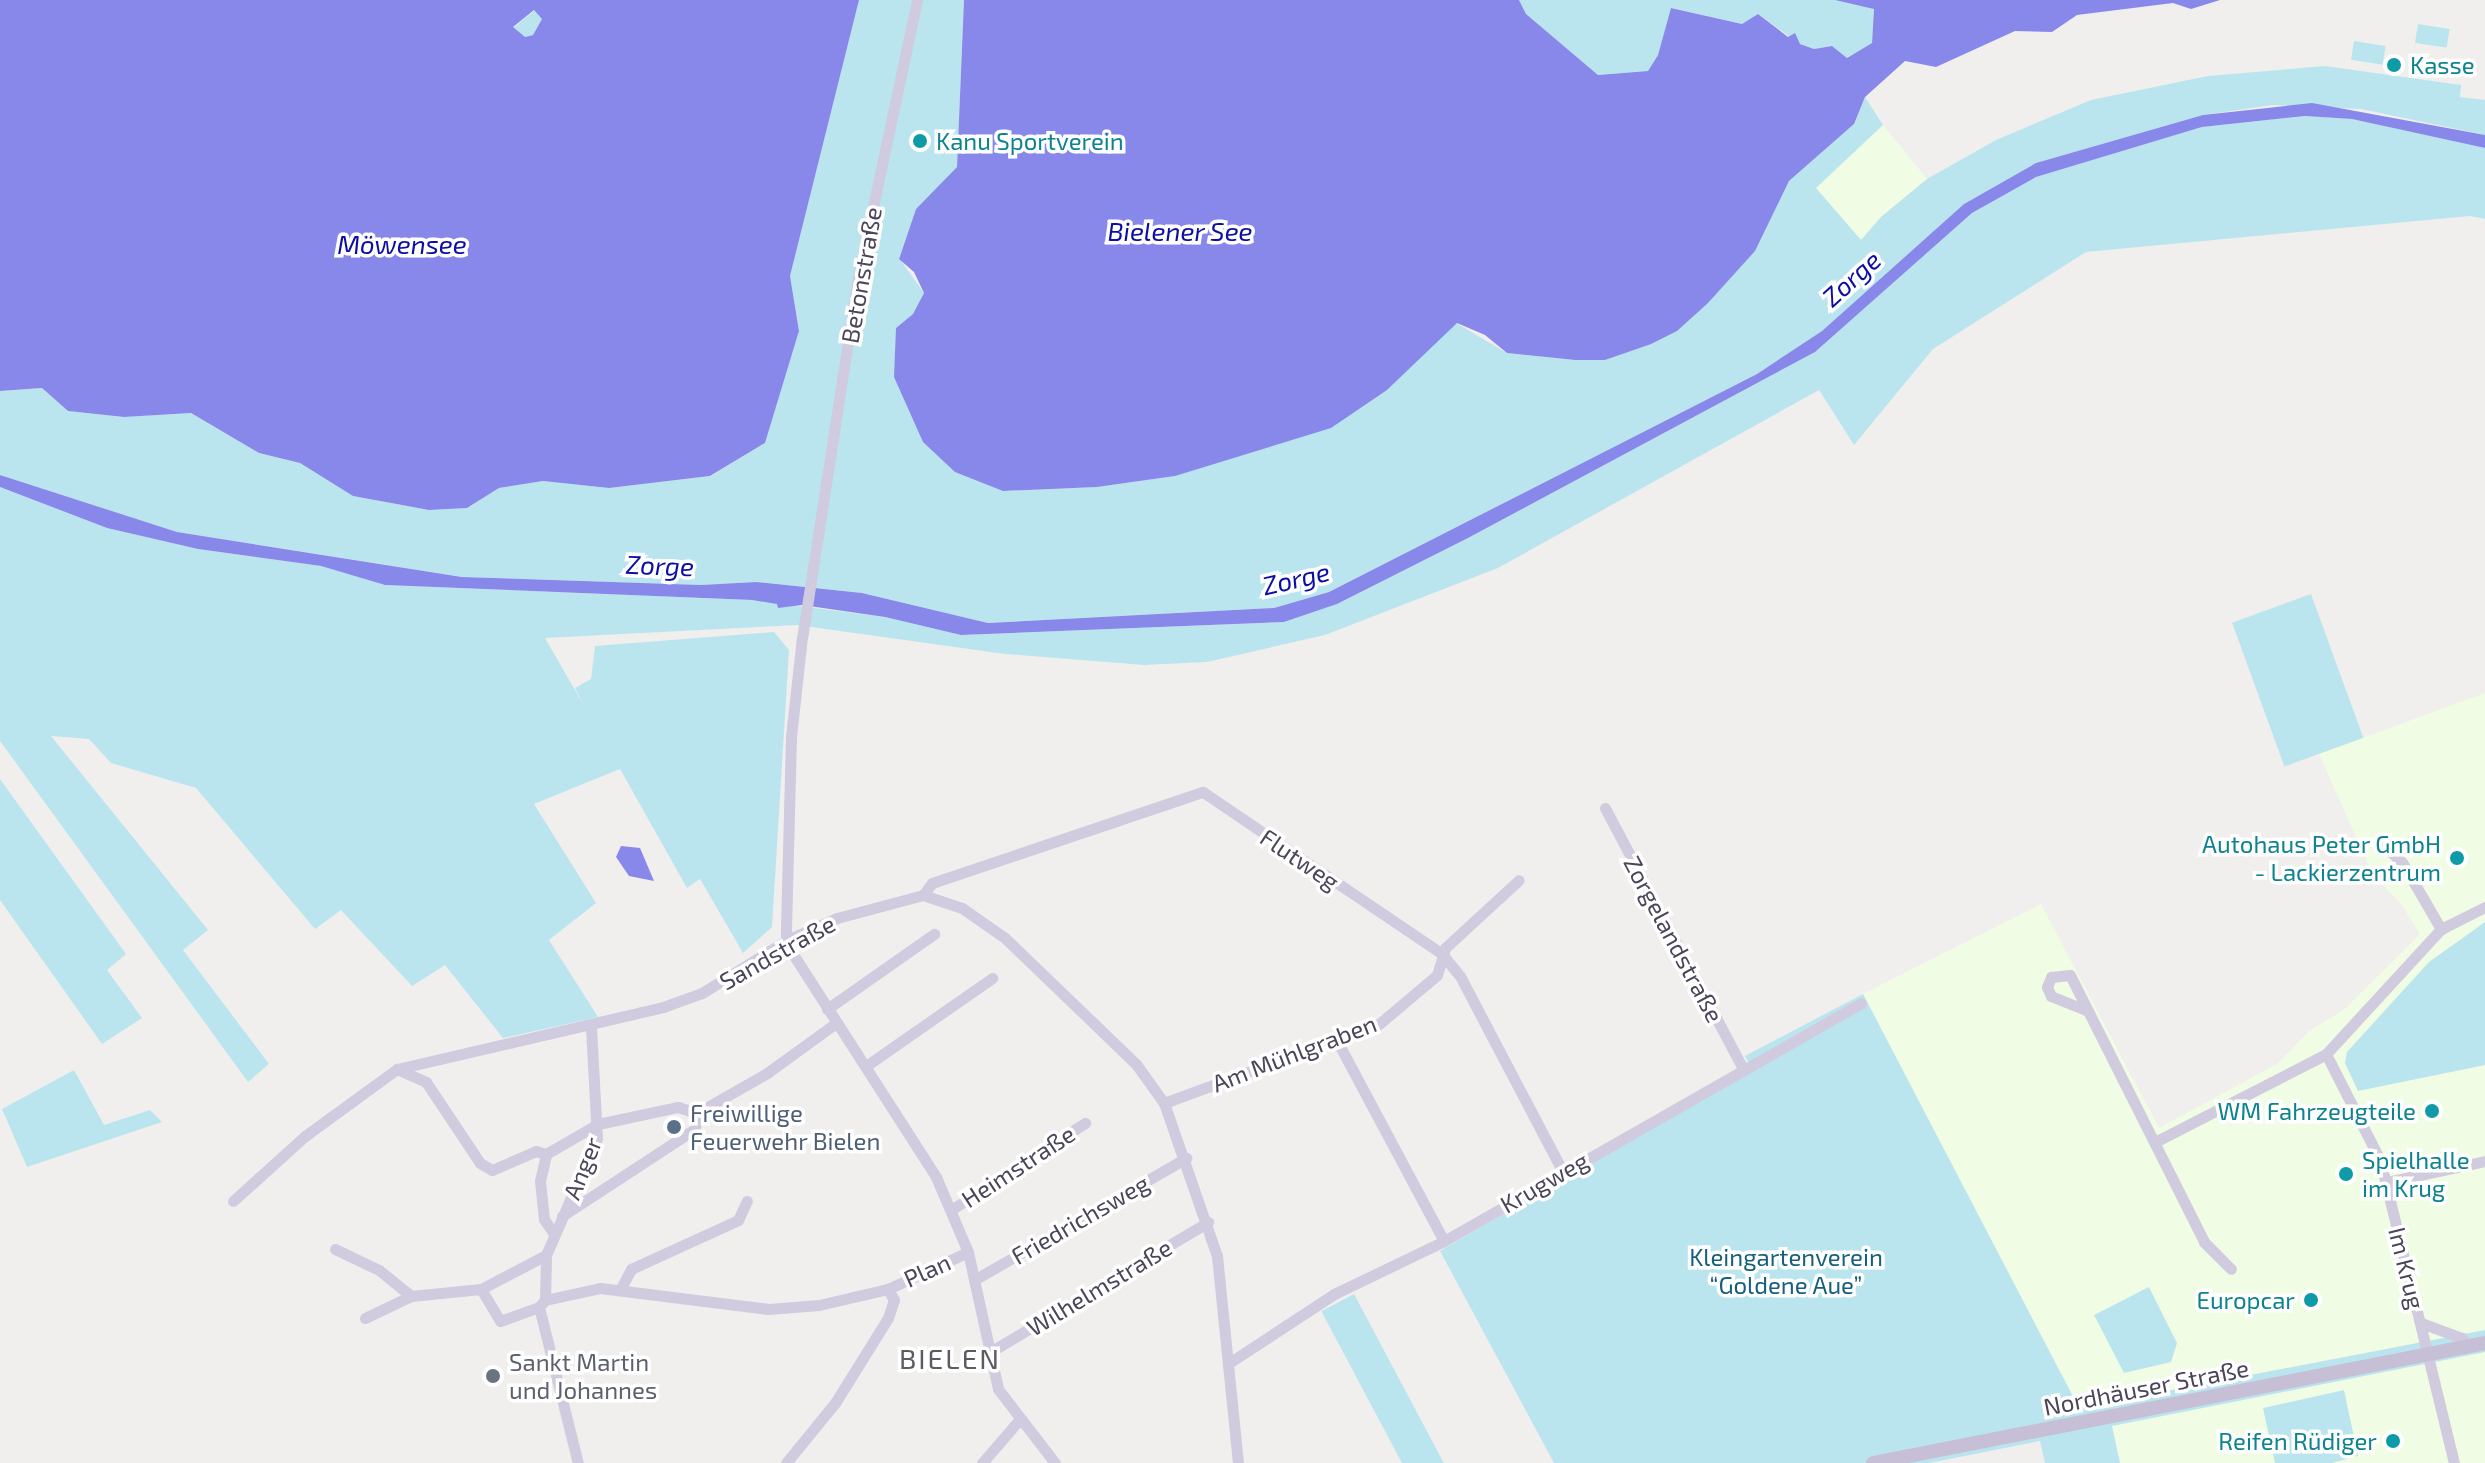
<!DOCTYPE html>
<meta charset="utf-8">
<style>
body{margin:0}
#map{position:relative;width:2485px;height:1463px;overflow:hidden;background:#f0efed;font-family:"Exo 2",sans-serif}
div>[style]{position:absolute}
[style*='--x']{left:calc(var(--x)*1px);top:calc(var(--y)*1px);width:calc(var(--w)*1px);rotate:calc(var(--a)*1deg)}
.commercial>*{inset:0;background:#f1fce5}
.green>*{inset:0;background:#bbe5ee;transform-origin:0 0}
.water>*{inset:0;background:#8888eb}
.street>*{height:11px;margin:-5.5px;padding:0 5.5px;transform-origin:5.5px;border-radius:5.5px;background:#d0cbde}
.secondary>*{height:14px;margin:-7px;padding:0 7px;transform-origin:7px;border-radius:7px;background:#c6bfd6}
.dots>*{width:22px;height:22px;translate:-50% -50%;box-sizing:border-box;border:4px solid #fff;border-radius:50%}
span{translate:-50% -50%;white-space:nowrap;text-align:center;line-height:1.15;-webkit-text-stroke:7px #fff;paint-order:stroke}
.culture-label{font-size:24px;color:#0d838f}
.left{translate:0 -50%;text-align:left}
.right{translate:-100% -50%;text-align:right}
.street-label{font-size:24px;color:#4b455a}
.service-label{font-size:24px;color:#4e5e75}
.park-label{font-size:24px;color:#175f7b}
.worship-label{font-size:24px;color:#5b616d}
.water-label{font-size:26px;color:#0c0da7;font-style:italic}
.quarter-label{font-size:28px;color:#5d5a62;letter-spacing:2px}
</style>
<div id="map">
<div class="commercial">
<i style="clip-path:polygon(1883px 125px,1927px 179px,1881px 217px,1861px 241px,1815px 188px)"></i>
<i style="clip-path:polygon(2485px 693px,2485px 1330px,2079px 1408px,1863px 994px,2041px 904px,2159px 1128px,2277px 1064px,2309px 1031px,2345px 1009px,2420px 934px,2400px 902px,2374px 877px,2319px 754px)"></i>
<i style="clip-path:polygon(2485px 1352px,2485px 1463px,2120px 1463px,2111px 1426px)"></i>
</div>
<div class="green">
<i style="clip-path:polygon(859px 0,964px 0,957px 167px,916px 209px,899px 258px,924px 293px,913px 314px,896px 328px,913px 417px,923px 442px,1003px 491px,1097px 487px,1175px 476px,1224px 459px,1387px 390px,1456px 323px,1507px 353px,1575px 360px,1605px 360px,1677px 331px,1754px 251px,1789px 181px,1854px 124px,1865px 97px,1883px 125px,1816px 188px,1861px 240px,1881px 217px,1927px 179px,1996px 140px,2091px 100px,2208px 76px,2325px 66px,2461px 85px,2460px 97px,2485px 100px,2485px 135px,2361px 109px,2273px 105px,2203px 115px,2036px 163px,1964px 204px,1822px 331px,1757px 374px,1329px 592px,1274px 608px,988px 623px,862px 593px,756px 582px,701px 585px,463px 577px,177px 532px,0 475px,0 391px,42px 388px,68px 411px,124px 417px,191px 413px,259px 453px,300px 463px,353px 496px,429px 510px,467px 508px,499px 488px,543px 481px,609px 488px,711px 476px,765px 443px,799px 331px,790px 276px)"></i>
<i style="clip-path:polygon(1519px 0,1835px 0,1874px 8px,1872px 43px,1847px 58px,1832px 46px,1814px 49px,1800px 44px,1758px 14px,1742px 24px,1672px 8px,1658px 55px,1648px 71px,1598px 75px,1526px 14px)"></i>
<i style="clip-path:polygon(535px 10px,542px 19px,533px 35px,525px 37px,513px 28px)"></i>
<i style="left:2418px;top:24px;width:32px;height:19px;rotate:9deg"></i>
<i style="left:2354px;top:41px;width:32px;height:19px;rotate:9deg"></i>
<i style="clip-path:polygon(2305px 116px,2353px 119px,2485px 148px,2485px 219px,2470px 216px,2086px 252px,1933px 349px,1854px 445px,1819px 390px,1498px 568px,1325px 635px,1207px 662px,1144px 665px,1005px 654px,797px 625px,545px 638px,583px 704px,575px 688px,591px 679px,595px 646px,774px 632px,789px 650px,772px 927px,743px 953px,700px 879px,687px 888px,620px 769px,534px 804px,596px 903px,549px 940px,598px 1017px,503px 1038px,445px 965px,412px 986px,341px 910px,315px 929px,196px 788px,111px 763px,89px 739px,51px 736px,208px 930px,183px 950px,269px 1064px,248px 1082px,0 741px,0 487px,107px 528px,198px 549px,321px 566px,385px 585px,752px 600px,885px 617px,961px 635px,1284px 622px,1337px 604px,1468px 538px,1815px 352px,1972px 213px,2036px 177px,2202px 127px)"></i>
<i style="left:2311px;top:594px;width:153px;height:84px;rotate:70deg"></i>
<i style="clip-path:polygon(0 779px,126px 954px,107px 970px,142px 1018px,102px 1044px,0 900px)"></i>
<i style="clip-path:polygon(2485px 922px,2485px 1065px,2358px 1091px,2345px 1063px,2347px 1052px,2429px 962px)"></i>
<i style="clip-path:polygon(1863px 994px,2079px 1408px,2485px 1330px,2485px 1352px,2112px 1426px,2120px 1463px,2045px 1463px,2040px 1441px,1929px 1463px,1554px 1463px,1440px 1251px,1752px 1069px,1745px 1056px)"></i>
<i style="clip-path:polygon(74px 1070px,104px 1125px,150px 1110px,162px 1122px,27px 1167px,2px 1109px)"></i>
<i style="clip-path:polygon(2149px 1287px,2177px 1343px,2171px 1362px,2124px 1373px,2094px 1315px)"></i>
<i style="left:1354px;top:1294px;width:191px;height:37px;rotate:62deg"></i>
<i style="clip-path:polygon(2344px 1390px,2358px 1456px,2332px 1463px,2275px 1463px,2263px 1408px)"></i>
</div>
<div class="water">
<i style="clip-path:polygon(evenodd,0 0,859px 0,790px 276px,799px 331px,765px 443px,710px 476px,609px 488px,543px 481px,499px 488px,467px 508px,429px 510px,353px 496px,300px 463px,259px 453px,191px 413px,124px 417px,68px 411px,42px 388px,0 391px,0 0,534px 10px,542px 19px,533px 35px,525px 37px,513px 27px,534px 10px)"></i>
<i style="clip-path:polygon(964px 0,1519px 0,1526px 14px,1598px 75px,1648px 71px,1658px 55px,1671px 8px,1742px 24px,1758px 14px,1788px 37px,1795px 33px,1800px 44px,1814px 49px,1832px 46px,1847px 58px,1872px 43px,1874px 9px,1835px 0,2220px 0,2191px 9px,2173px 3px,2077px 15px,2052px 32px,2015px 31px,1936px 67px,1905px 61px,1865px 97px,1854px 124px,1789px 181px,1755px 251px,1708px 303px,1677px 331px,1651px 344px,1605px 360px,1575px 360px,1507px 353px,1485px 335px,1457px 323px,1387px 390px,1331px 428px,1175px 476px,1097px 487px,1003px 491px,955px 472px,923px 442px,894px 377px,896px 328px,913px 314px,924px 293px,914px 272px,899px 259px,916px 209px,957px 167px)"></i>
<i style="clip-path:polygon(2312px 103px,2485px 135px,2485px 148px,2352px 119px,2305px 116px,2202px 127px,2036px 177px,1972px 213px,1815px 352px,1468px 538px,1337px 604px,1284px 622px,961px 635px,885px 617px,802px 605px,778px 608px,777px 604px,752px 600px,385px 585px,321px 566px,198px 549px,107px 528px,0 487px,0 475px,177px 532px,462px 577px,701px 585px,756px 582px,862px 593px,988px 623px,1274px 608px,1329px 592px,1757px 374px,1822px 331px,1964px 204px,2036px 163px,2203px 115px)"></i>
<i style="clip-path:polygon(621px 846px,640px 848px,654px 881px,629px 876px,616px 857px)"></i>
</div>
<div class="street">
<i style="--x:917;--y:0;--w:283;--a:102"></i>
<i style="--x:858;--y:277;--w:364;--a:98.8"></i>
<i style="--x:802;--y:637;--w:101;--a:96.3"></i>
<i style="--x:791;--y:737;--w:197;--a:91.5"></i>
<i style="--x:786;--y:934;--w:18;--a:74"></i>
<i style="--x:791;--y:951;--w:269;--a:57.3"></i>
<i style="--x:936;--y:1177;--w:82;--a:66.9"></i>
<i style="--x:968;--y:1252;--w:140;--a:77.6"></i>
<i style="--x:998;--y:1389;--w:93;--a:52.4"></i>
<i style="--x:1605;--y:808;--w:295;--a:62.1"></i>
<i style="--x:2383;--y:845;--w:25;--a:42"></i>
<i style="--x:2402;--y:862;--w:78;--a:59.8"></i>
<i style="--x:923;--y:895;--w:15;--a:-53"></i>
<i style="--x:932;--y:883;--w:286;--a:-18.6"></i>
<i style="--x:1203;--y:792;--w:289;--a:34.1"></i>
<i style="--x:1442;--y:954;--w:28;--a:51"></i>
<i style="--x:1460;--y:976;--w:221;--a:62.3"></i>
<i style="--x:827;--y:1009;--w:131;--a:-35"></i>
<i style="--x:2088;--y:1011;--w:40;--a:-158"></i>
<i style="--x:2051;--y:996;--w:10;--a:-114"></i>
<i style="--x:2047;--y:987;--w:11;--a:-68"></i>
<i style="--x:2051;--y:977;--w:19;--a:-6"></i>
<i style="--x:2070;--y:975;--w:299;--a:63.3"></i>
<i style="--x:2204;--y:1242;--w:38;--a:45"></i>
<i style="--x:1335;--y:1037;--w:231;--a:61.9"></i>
<i style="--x:866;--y:1066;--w:154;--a:-34.9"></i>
<i style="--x:397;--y:1069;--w:32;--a:24"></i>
<i style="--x:426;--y:1082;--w:97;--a:56.3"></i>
<i style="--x:480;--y:1163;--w:14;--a:30"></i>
<i style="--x:492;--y:1170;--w:48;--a:-23.4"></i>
<i style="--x:536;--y:1151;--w:10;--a:17"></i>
<i style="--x:1164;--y:1103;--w:229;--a:-20.2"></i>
<i style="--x:1379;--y:1024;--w:76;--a:-40.2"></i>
<i style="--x:1437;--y:975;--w:28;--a:-73"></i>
<i style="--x:1445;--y:948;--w:100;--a:-42.6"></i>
<i style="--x:2155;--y:1142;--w:192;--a:-27.2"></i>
<i style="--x:2387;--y:1182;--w:100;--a:-12.1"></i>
<i style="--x:233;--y:1201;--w:97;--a:-42.1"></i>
<i style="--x:305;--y:1136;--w:114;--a:-36.1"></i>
<i style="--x:397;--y:1069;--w:273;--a:-13.1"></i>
<i style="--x:663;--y:1007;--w:41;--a:-19.7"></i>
<i style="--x:702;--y:993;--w:100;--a:-31.9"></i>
<i style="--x:787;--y:940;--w:55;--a:-23.7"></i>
<i style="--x:837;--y:918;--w:89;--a:-15"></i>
<i style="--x:923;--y:895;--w:41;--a:18.4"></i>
<i style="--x:962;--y:908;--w:52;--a:34.9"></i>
<i style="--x:1005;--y:938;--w:182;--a:43.9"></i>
<i style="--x:1136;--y:1064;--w:48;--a:54.3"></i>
<i style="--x:1164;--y:1103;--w:162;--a:70.9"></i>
<i style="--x:1217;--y:1256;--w:208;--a:84.2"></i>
<i style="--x:951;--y:1210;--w:160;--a:-33"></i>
<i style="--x:562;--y:1216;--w:159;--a:-33.2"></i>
<i style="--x:695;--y:1129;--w:16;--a:-83"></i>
<i style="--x:697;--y:1113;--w:81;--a:-29.7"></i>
<i style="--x:767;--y:1073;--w:85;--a:-35.9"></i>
<i style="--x:554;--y:1234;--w:18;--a:-124"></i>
<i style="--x:544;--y:1219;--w:38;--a:-96"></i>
<i style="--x:540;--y:1181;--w:28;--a:-77"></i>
<i style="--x:546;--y:1154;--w:60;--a:-30"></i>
<i style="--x:598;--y:1124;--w:82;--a:-12"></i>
<i style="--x:678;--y:1107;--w:20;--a:18"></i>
<i style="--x:335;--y:1249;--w:49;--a:25.5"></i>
<i style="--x:379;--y:1270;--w:41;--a:39.1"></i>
<i style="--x:974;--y:1280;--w:245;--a:-29.9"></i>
<i style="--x:621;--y:1288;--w:21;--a:-62"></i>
<i style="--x:631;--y:1269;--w:118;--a:-24.6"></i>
<i style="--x:738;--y:1220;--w:21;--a:-65"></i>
<i style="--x:481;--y:1289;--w:37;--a:59"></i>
<i style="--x:500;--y:1321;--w:41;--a:-19.7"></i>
<i style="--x:539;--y:1307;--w:9;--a:-49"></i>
<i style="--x:545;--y:1300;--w:56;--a:-12.3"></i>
<i style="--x:600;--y:1288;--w:170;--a:7.1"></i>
<i style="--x:769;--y:1309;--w:50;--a:-4.6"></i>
<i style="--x:819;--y:1305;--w:71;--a:-13.1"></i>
<i style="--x:888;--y:1289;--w:88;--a:-24.8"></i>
<i style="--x:545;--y:1300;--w:45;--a:-88.7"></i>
<i style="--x:546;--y:1255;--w:128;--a:-66.4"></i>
<i style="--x:597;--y:1138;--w:112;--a:-93.1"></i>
<i style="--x:539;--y:1307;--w:161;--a:76"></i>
<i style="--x:365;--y:1318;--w:51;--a:-25.6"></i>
<i style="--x:411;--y:1296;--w:70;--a:-5.7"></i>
<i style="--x:481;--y:1289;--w:73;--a:-27.6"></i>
<i style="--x:2421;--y:1323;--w:44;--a:20.1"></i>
<i style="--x:2462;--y:1338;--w:10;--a:53"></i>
<i style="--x:990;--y:1352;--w:254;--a:-30.8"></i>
<i style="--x:1229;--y:1363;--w:126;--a:-33.3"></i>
<i style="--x:1334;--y:1294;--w:122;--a:-25.7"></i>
<i style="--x:1444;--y:1241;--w:480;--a:-29.7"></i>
<i style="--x:786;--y:1463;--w:77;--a:-50.8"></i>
<i style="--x:835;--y:1403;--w:100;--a:-58.1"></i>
<i style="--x:888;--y:1318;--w:19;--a:-72"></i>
<i style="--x:894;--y:1300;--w:13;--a:-119"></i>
<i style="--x:982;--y:1463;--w:58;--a:-49.2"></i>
<i style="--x:2454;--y:1463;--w:312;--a:-103.7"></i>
<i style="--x:2380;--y:1160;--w:119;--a:-117"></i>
<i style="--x:2326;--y:1054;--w:170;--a:-47.4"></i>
<i style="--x:2441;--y:929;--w:49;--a:-26.6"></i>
</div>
<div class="secondary">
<i style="--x:1873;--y:1463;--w:624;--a:-11.09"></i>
</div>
<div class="dots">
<i style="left:2394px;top:65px;background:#0f9aa8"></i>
<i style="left:920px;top:141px;background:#0f9aa8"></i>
<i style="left:2457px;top:858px;background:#0f9aa8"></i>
<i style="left:2432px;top:1111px;background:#0f9aa8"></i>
<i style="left:674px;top:1127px;background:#5c6f8a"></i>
<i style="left:2346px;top:1174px;background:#0f9aa8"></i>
<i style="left:2311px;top:1300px;background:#0f9aa8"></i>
<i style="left:493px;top:1376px;background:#6b7280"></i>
<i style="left:2393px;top:1441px;background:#0f9aa8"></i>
</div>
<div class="culture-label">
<span class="left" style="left:2410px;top:65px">Kasse</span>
<span class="left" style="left:936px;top:141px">Kanu Sportverein</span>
<span class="right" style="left:2441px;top:858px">Autohaus Peter GmbH<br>- Lackierzentrum</span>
<span class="right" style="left:2416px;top:1111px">WM Fahrzeugteile</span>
<span class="left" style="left:2362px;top:1174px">Spielhalle<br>im Krug</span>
<span class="right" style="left:2295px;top:1300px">Europcar</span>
<span class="right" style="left:2377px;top:1441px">Reifen Rüdiger</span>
</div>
<div class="street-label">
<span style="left:861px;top:275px;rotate:-80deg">Betonstraße</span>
<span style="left:1300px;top:859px;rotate:34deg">Flutweg</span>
<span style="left:1674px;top:939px;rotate:62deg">Zorgelandstraße</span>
<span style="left:777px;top:952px;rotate:-29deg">Sandstraße</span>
<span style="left:1294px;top:1053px;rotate:-21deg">Am Mühlgraben</span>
<span style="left:1018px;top:1166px;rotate:-33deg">Heimstraße</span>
<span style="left:582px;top:1168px;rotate:-68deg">Anger</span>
<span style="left:1544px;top:1182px;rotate:-30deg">Krugweg</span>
<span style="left:1080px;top:1219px;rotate:-30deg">Friedrichsweg</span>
<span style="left:2407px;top:1268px;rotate:76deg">Im Krug</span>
<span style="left:927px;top:1270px;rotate:-24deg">Plan</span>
<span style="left:1099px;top:1287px;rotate:-31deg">Wilhelmstraße</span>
<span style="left:2146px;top:1387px;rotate:-11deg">Nordhäuser Straße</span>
</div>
<div class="service-label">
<span class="left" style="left:690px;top:1127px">Freiwillige<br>Feuerwehr Bielen</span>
</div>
<div class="park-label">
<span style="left:1786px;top:1271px">Kleingartenverein<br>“Goldene Aue”</span>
</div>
<div class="worship-label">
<span class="left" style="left:509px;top:1376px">Sankt Martin<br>und Johannes</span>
</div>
<div class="water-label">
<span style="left:1180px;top:231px">Bielener See</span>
<span style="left:402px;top:244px">Möwensee</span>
<span style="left:1851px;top:278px;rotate:-42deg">Zorge</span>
<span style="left:660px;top:565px;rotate:2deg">Zorge</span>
<span style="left:1296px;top:578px;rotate:-13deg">Zorge</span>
</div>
<div class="quarter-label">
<span style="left:950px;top:1358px">BIELEN</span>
</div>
</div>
